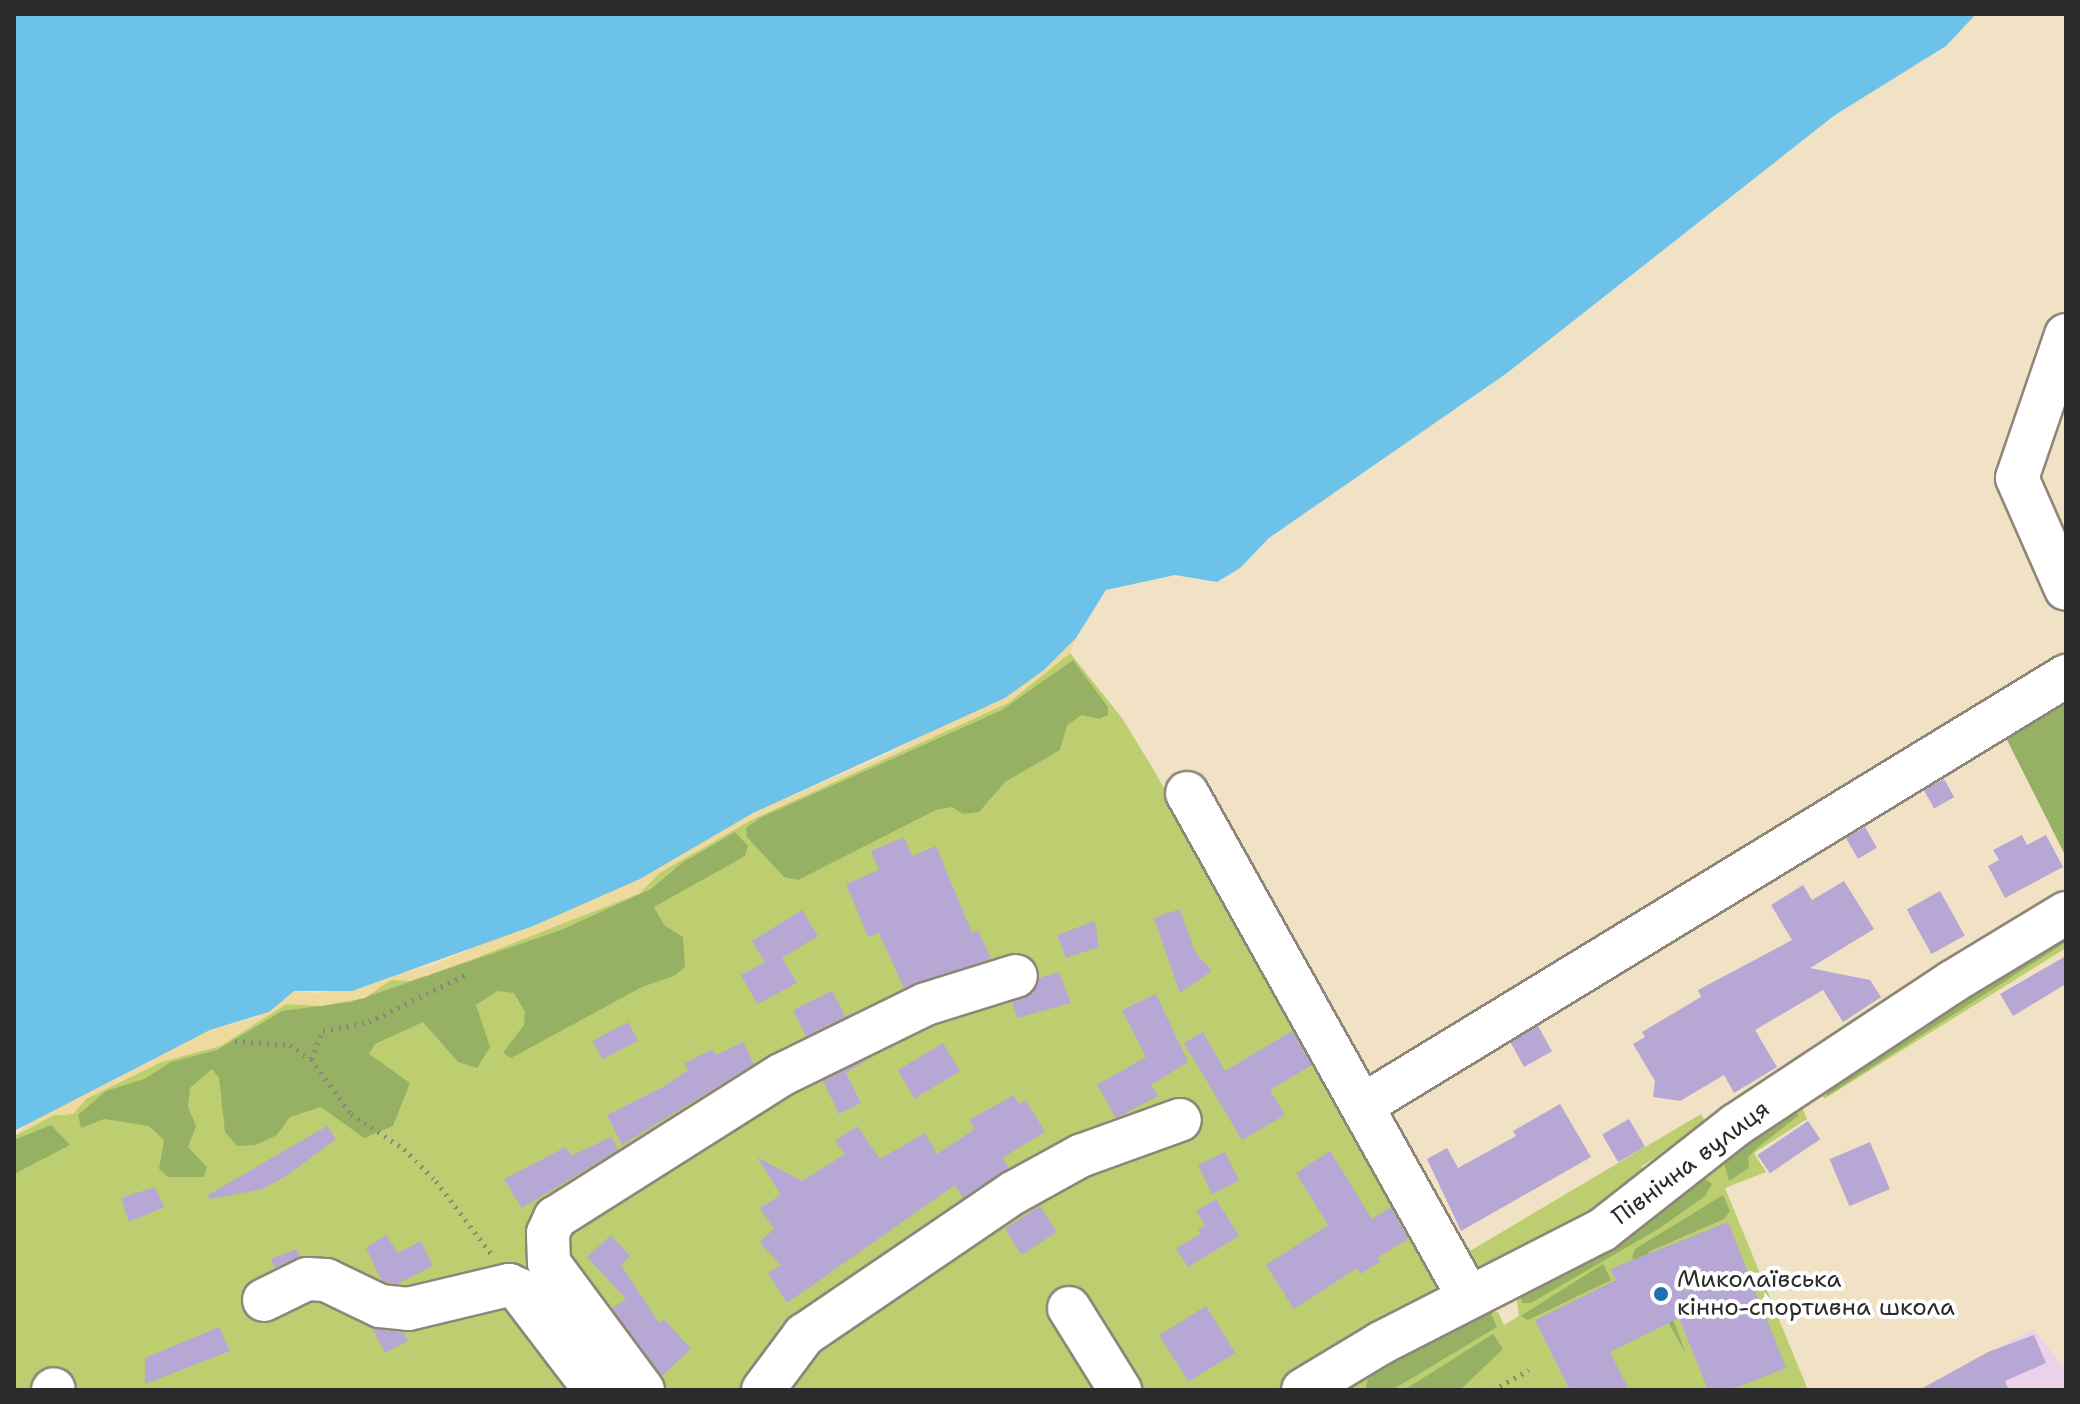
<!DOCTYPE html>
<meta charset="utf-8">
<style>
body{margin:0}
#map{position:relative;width:2080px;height:1404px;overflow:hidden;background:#f1e2c5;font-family:"Shantell Sans",sans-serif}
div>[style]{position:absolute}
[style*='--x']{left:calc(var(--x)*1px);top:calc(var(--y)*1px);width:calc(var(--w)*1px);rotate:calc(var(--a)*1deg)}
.built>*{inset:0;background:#ecd1ea}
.green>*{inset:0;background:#bdce71}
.forest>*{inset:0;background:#96b163}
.sand>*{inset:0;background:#eeda9e}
.water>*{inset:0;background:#6dc2ea}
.building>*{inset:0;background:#b7a7d4;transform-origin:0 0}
.path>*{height:5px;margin-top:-2.5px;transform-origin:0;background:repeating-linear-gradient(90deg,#8e8678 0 2px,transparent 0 8px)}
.roads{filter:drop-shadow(2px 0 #8e8678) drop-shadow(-2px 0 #8e8678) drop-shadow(0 2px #8e8678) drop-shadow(0 -2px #8e8678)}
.minor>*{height:42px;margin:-21px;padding:0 21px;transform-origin:21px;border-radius:21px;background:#fff}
.dots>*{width:22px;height:22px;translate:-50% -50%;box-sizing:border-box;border:4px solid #fff;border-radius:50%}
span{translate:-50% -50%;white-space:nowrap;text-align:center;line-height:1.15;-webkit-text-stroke:8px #fff;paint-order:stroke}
.street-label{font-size:24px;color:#2b2b2b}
.poi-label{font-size:24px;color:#2b2b2b}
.left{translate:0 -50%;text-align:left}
.frame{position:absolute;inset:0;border:16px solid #2b2b2b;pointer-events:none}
</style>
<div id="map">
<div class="built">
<i style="clip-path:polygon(2033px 1329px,2066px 1370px,2066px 1390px,1920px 1390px)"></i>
</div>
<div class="green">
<i style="clip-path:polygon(1070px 653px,1122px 718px,1152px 767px,1444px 1289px,1284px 1390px,14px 1390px,14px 1136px,54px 1115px,65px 1115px,85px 1099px,161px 1062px,220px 1046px,286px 1004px,330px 1004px,391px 980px,426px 976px,640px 893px,659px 873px,753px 819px,1008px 703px)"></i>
<i style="clip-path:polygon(2066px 923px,2066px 948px,1824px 1099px,1816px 1083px)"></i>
<i style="clip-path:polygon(1798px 1097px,1807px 1119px,1754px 1153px,1766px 1172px,1725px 1188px,1808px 1390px,1346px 1390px,1484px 1311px,1498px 1312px,1504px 1325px,1519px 1316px,1516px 1293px)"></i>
<i style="clip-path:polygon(1701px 1114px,1707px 1125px,1642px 1166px,1641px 1183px,1631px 1196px,1475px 1273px,1461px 1249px,1468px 1252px)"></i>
</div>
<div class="forest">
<i style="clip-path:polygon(1073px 660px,1108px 707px,1108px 715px,1099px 719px,1082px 715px,1067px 725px,1060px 750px,1005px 782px,979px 812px,963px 814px,952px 807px,936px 810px,798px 880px,784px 877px,747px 837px,746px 828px,760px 818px,1002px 710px)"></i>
<i style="clip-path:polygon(2066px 693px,2066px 857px,2004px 734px)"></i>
<i style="clip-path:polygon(735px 832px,748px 846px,745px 856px,654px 907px,664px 925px,683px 937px,685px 967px,674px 976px,642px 987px,511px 1058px,503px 1053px,524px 1025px,525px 1012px,514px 993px,497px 991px,476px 1005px,490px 1047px,477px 1068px,458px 1062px,423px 1022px,375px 1044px,369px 1054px,410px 1083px,393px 1126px,364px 1138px,321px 1107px,290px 1117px,277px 1135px,256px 1145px,237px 1146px,225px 1132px,219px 1078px,212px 1069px,190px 1088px,188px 1107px,196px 1126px,188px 1147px,207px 1167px,204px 1177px,168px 1177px,159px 1169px,164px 1140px,149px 1126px,104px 1119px,81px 1128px,78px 1115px,106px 1091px,144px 1079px,171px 1062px,217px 1050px,282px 1011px,351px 1002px,561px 930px,651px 889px,682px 863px)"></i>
<i style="clip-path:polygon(2066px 926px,2066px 942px,1827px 1096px,1823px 1085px)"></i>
<i style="clip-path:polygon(1788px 1110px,1799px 1115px,1757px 1148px,1748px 1157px,1749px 1168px,1729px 1181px,1724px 1163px)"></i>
<i style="clip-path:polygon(51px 1125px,70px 1145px,14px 1174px,14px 1140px)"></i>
<i style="clip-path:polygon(1701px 1176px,1712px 1184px,1705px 1196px,1660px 1228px,1531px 1303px,1522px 1303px,1519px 1290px)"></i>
<i style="clip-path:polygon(1723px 1195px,1730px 1211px,1724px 1219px,1648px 1252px,1686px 1354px,1632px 1257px,1635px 1249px)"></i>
<i style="clip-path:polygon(1603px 1264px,1611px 1280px,1528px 1320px,1521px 1316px)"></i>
<i style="clip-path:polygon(1491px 1313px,1497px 1327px,1392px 1390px,1365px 1390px,1368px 1379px,1387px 1366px,1474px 1315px)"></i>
<i style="clip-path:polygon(1493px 1334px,1503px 1349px,1460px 1390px,1404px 1390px)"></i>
</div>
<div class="sand">
<i style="clip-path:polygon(1076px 638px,1070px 653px,1008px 703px,752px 819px,659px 873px,640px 893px,476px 958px,410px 981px,391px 980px,365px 998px,321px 1006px,286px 1004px,220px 1046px,161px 1062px,86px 1099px,73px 1114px,54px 1115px,14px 1136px,43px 1112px,210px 1030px,258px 1017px,294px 991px,319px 993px,430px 966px,640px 879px,753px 813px,891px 753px,1044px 670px)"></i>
</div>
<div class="water">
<i style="clip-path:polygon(14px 14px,1976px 14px,1946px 46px,1835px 115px,1507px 373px,1269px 538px,1240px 568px,1217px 582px,1175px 575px,1106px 590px,1076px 638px,1044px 670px,1005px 698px,753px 813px,640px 879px,533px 926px,352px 991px,294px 991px,269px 1012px,210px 1030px,14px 1131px)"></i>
</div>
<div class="building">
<i style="left:1944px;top:779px;width:21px;height:23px;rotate:61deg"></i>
<i style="left:1865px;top:827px;width:24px;height:22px;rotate:60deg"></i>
<i style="clip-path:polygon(2022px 835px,2027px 845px,2046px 835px,2063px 867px,2005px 898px,1988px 866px,1999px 860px,1993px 850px)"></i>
<i style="clip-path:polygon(904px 837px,912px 856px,936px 846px,972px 933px,978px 930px,991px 959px,904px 988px,879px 933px,868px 937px,846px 884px,879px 870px,871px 851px)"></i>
<i style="clip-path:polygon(1844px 881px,1874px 929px,1810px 968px,1870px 980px,1881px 997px,1843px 1022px,1823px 990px,1755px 1030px,1777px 1067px,1734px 1093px,1724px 1075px,1680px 1101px,1653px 1097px,1655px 1081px,1633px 1044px,1645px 1037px,1642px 1032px,1701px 997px,1698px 990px,1792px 940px,1771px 905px,1803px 885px,1812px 900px)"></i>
<i style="left:1940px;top:891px;width:51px;height:38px;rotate:61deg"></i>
<i style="clip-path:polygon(1180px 909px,1195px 952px,1212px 971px,1180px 993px,1154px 918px)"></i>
<i style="clip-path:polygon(802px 910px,818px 936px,782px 958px,797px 983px,757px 1004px,741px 975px,765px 962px,752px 941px)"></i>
<i style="clip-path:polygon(1095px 921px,1099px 947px,1066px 958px,1057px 935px)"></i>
<i style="clip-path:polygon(2066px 956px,2066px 984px,2013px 1016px,2000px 994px)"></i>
<i style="clip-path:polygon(1059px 972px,1071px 1003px,1017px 1018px,1012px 1002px,1033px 993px,1039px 978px)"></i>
<i style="clip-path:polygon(832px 991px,845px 1016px,855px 1012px,806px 1036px,793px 1010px)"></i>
<i style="clip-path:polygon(1156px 994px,1188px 1062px,1151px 1085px,1158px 1096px,1116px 1118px,1097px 1085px,1146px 1057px,1122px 1010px)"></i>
<i style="left:628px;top:1022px;width:21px;height:40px;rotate:62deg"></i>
<i style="left:1538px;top:1026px;width:29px;height:32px;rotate:61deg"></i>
<i style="clip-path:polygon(1292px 1031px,1312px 1065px,1270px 1090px,1285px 1115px,1242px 1140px,1184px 1043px,1203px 1032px,1225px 1071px)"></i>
<i style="clip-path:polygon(743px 1042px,754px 1064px,622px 1145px,607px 1115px,665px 1086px,688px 1070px,684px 1064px,712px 1049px,716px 1055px)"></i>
<i style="left:943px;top:1043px;width:33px;height:53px;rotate:59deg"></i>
<i style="clip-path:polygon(876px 1055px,846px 1073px,861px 1103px,839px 1114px,823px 1081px)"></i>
<i style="clip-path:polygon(1014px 1095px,1019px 1104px,1026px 1100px,1045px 1132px,1002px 1158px,1009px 1168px,963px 1198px,955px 1185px,787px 1303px,768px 1273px,781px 1265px,759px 1242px,774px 1229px,760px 1208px,781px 1195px,757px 1157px,802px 1181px,845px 1154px,835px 1141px,857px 1126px,880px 1159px,925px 1133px,937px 1154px,975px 1129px,969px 1120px)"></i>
<i style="clip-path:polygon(1560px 1104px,1591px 1157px,1461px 1231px,1427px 1159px,1447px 1148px,1458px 1168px,1516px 1136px,1513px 1131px)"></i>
<i style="left:1629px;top:1119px;width:32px;height:31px;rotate:60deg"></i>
<i style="left:1808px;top:1121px;width:22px;height:61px;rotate:56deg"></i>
<i style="clip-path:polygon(327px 1126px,336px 1139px,286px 1176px,262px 1189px,210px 1199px,208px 1195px)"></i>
<i style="clip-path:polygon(611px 1137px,618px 1150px,522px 1208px,504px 1179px,566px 1147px,571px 1156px)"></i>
<i style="left:1870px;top:1142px;width:51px;height:44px;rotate:67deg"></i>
<i style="clip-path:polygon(1330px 1151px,1372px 1219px,1391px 1207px,1408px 1239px,1377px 1258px,1380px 1262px,1360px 1274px,1357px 1268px,1294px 1309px,1266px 1265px,1328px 1225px,1296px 1173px)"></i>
<i style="left:1225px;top:1152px;width:32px;height:30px;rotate:64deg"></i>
<i style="clip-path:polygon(155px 1187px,164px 1207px,129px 1222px,121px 1198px)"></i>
<i style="clip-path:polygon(1216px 1199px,1239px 1236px,1188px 1267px,1176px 1248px,1201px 1234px,1198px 1230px,1205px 1225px,1196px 1211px)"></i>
<i style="left:1040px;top:1206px;width:31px;height:42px;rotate:57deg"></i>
<i style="clip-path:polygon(1728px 1222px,1786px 1368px,1730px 1390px,1708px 1390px,1679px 1318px,1610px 1352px,1629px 1390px,1570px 1390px,1535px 1320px,1616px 1280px,1610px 1269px)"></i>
<i style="clip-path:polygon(386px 1235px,398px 1253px,421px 1241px,433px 1266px,397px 1284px,382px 1281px,366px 1248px)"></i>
<i style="clip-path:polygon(611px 1235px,630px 1256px,621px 1265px,659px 1323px,664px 1319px,691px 1349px,662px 1376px,612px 1308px,626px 1299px,587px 1257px)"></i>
<i style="left:297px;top:1249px;width:9px;height:28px;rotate:69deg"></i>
<i style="left:1206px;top:1306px;width:55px;height:55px;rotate:58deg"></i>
<i style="clip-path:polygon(219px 1327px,230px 1351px,145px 1384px,145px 1358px)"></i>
<i style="clip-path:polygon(372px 1328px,404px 1333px,408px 1341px,385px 1353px)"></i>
<i style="clip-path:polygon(2034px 1335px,2046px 1363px,2005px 1381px,2009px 1390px,1919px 1390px,1988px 1352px)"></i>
</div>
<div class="path">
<i style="--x:235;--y:1041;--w:55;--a:4.2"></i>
<i style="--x:290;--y:1045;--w:25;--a:34"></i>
<i style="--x:311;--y:1059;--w:68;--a:54"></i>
<i style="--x:351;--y:1114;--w:64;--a:33.4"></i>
<i style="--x:404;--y:1149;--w:45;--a:45"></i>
<i style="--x:436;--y:1181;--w:94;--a:52.8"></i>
<i style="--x:311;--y:1059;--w:30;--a:-67"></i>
<i style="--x:323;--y:1031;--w:47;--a:-11.1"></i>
<i style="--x:369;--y:1022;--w:109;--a:-26.1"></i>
<i style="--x:1493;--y:1390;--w:41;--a:-29.1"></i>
</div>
<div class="roads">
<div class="minor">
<i style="--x:2066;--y:335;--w:151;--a:108.9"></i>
<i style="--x:2017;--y:478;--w:121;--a:66.2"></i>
<i style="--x:1187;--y:793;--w:578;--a:60.82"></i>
<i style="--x:1363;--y:1105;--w:824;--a:-31.39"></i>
<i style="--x:264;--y:1300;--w:48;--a:-26"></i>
<i style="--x:307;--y:1279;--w:19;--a:3"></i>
<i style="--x:326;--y:1280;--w:60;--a:25.7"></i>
<i style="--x:380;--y:1306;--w:28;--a:6"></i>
<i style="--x:408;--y:1309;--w:104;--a:-13.4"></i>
<i style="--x:509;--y:1285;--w:10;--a:24"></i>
<i style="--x:518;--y:1289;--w:127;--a:52.7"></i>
<i style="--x:1069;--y:1308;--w:97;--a:58.1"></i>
<i style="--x:53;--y:1390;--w:1;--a:-45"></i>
<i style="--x:643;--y:1390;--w:158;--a:-126.5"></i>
<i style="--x:549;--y:1263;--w:30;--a:-92"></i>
<i style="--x:548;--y:1233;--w:17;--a:-65"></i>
<i style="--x:555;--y:1218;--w:267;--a:-32.3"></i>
<i style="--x:781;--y:1075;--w:161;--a:-26.1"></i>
<i style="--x:926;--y:1004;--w:94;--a:-17.3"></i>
<i style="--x:763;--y:1390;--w:69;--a:-53.3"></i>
<i style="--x:804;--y:1335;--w:253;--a:-34.2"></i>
<i style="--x:1013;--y:1193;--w:77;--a:-28.9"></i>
<i style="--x:1080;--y:1156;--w:106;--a:-19.8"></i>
<i style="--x:1303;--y:1390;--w:91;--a:-31.1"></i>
<i style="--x:1381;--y:1343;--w:248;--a:-27.1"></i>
<i style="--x:1602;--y:1230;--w:170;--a:-38.1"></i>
<i style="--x:1736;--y:1125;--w:259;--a:-33.5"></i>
<i style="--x:1952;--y:982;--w:133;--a:-31.2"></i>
</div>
</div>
<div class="dots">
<i style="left:1661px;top:1294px;background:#1f6fb2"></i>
</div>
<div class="street-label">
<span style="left:1691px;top:1163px;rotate:-37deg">Північна вулиця</span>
</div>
<div class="poi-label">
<span class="left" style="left:1677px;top:1294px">Миколаївська<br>кінно-спортивна школа</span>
</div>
<div class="frame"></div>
</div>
